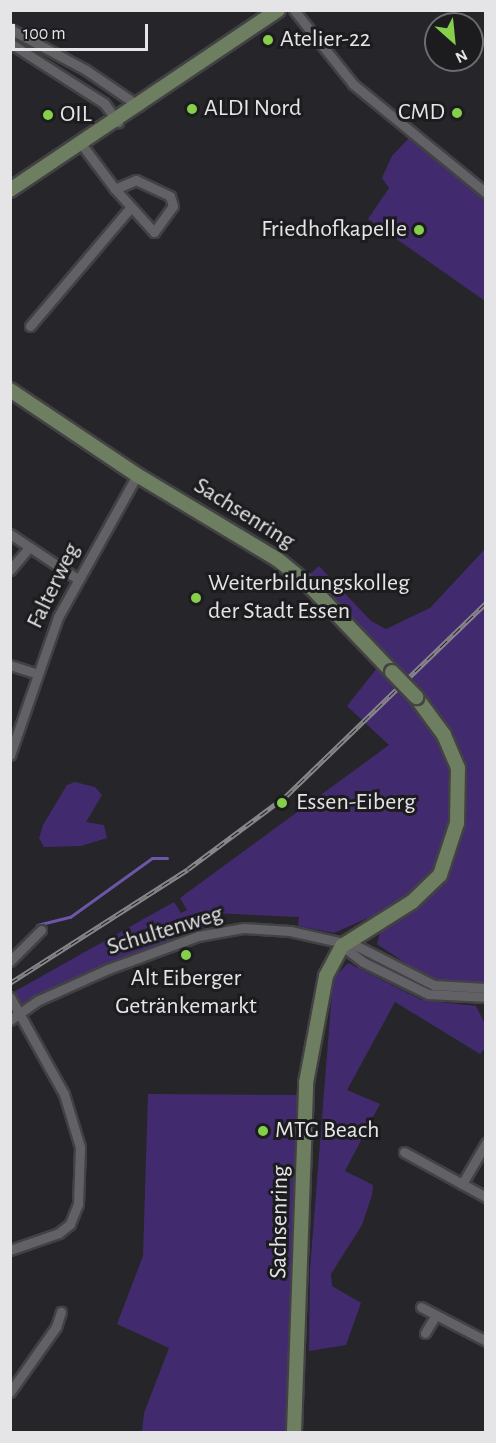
<!DOCTYPE html>
<meta charset="utf-8">
<style>
body{margin:0}
#map{position:relative;width:496px;height:1443px;overflow:hidden;background:#262529;font-family:"Alegreya Sans",sans-serif}
div>[style]{position:absolute}
[style*='--x']{left:calc(var(--x)*1px);top:calc(var(--y)*1px);width:calc(var(--w)*1px);rotate:calc(var(--a)*1deg)}
.green>*{inset:0;background:#412b6e}
.stream>*{height:3px;margin:-1.5px;padding:0 1.5px;transform-origin:1.5px;border-radius:1.5px;background:#6d55a7}
.roads{filter:drop-shadow(2px 0 #424244) drop-shadow(-2px 0 #424244) drop-shadow(0 2px #424244) drop-shadow(0 -2px #424244)}
.street>*{height:9px;margin:-4.5px;padding:0 4.5px;transform-origin:4.5px;border-radius:4.5px;background:#626165}
.secondary>*{height:14px;margin:-7px;padding:0 7px;transform-origin:7px;border-radius:7px;background:#6d7f60}
.rail>*{height:5px;margin-top:-2.5px;transform-origin:0;background:repeating-linear-gradient(90deg,#1c1c1f 0 9px,#878689 0 18px);box-sizing:border-box;border-block:2px solid #878689}
.bridges{filter:drop-shadow(2px 0 #424244) drop-shadow(-2px 0 #424244) drop-shadow(0 2px #424244) drop-shadow(0 -2px #424244)}
.secondary-bridge>*{height:14px;margin:-7px;padding:0 7px;transform-origin:7px;border-radius:7px;background:#6d7f60}
.dots>*{width:16px;height:16px;translate:-50% -50%;box-sizing:border-box;border:3px solid #1c1c1f;border-radius:50%}
span{translate:-50% -50%;white-space:nowrap;text-align:center;line-height:1.15;-webkit-text-stroke:6px #1c1c1f;paint-order:stroke}
.poi-label{font-size:24px;color:#e5e5e7}
.left{translate:0 -50%;text-align:left}
.right{translate:-100% -50%;text-align:right}
.street-label{font-size:24px;color:#e5e5e7}
.frame{position:absolute;inset:0;border:12px solid #e5e5e7;pointer-events:none}
.north{position:absolute;left:424px;top:12px;width:60px;height:60px;box-sizing:border-box;background:#1c1c1f;border:2px solid #6c6c6f;border-radius:50%;rotate:153deg;font-size:16px;font-weight:700;line-height:24px;text-align:center;color:#e5e5e7}
.north::after{content:'';display:block;margin:auto;width:21px;height:27px;background:#86cf4b;clip-path:polygon(50% 0,100% 100%,50% 72%,0 100%)}
.scale{position:absolute;left:12px;top:24px;width:136px;height:27px;box-sizing:border-box;border:3px solid #e5e5e7;border-top:0;padding-left:8px;font-size:18px;line-height:21px;white-space:nowrap;color:#e5e5e7;-webkit-text-stroke:4px #1c1c1f;paint-order:stroke}
</style>
<div id="map">
<div class="green">
<i style="clip-path:polygon(409px 138px,485px 201px,485px 301px,368px 219px,389px 188px,382px 178px,392px 156px)"></i>
<i style="clip-path:polygon(485px 549px,485px 988px,438px 985px,377px 944px,381px 929px,372px 916px,334px 933px,298px 926px,299px 917px,212px 913px,198px 936px,108px 969px,11px 1019px,10px 994px,174px 902px,181px 913px,187px 910px,180px 898px,389px 745px,347px 706px,385px 658px,310px 574px,319px 566px,371px 621px,386px 629px,430px 608px)"></i>
<i style="clip-path:polygon(75px 782px,95px 787px,102px 795px,86px 822px,104px 825px,107px 838px,81px 846px,44px 847px,39px 838px,43px 825px,67px 785px)"></i>
<i style="clip-path:polygon(348px 963px,422px 1000px,476px 1006px,485px 1024px,485px 1048px,480px 1054px,395px 1002px,347px 1090px,380px 1104px,345px 1171px,373px 1185px,372px 1195px,362px 1225px,331px 1274px,332px 1286px,361px 1303px,346px 1345px,309px 1351px,310px 1269px,333px 979px)"></i>
<i style="clip-path:polygon(148px 1094px,299px 1095px,289px 1432px,142px 1432px,144px 1413px,169px 1348px,117px 1324px,143px 1256px)"></i>
</div>
<div class="stream">
<i style="--x:37;--y:925;--w:34;--a:-14"></i>
<i style="--x:70;--y:917;--w:101;--a:-35.7"></i>
<i style="--x:152;--y:858;--w:15;--a:0"></i>
</div>
<div class="roads">
<div class="street">
<i style="--x:294;--y:10;--w:95;--a:51.4"></i>
<i style="--x:353;--y:84;--w:172;--a:39.3"></i>
<i style="--x:10;--y:29;--w:86;--a:28.3"></i>
<i style="--x:86;--y:70;--w:64;--a:34.2"></i>
<i style="--x:10;--y:43;--w:112;--a:32.6"></i>
<i style="--x:104;--y:103;--w:24;--a:54"></i>
<i style="--x:82;--y:145;--w:55;--a:53.1"></i>
<i style="--x:115;--y:189;--w:58;--a:47.8"></i>
<i style="--x:154;--y:232;--w:32;--a:-54"></i>
<i style="--x:173;--y:206;--w:10;--a:-107"></i>
<i style="--x:170;--y:196;--w:38;--a:-155"></i>
<i style="--x:136;--y:180;--w:23;--a:157"></i>
<i style="--x:30;--y:326;--w:156;--a:-49.7"></i>
<i style="--x:10;--y:534;--w:79;--a:33.7"></i>
<i style="--x:10;--y:570;--w:30;--a:-50"></i>
<i style="--x:10;--y:665;--w:26;--a:18"></i>
<i style="--x:10;--y:755;--w:146;--a:-70.8"></i>
<i style="--x:58;--y:617;--w:162;--a:-60.9"></i>
<i style="--x:342;--y:946;--w:26;--a:37"></i>
<i style="--x:363;--y:962;--w:72;--a:26.2"></i>
<i style="--x:428;--y:994;--w:58;--a:3"></i>
<i style="--x:10;--y:961;--w:44;--a:-45"></i>
<i style="--x:10;--y:997;--w:111;--a:60.9"></i>
<i style="--x:64;--y:1094;--w:55;--a:73.2"></i>
<i style="--x:80;--y:1147;--w:57;--a:92"></i>
<i style="--x:78;--y:1204;--w:22;--a:112"></i>
<i style="--x:70;--y:1224;--w:14;--a:141"></i>
<i style="--x:59;--y:1233;--w:52;--a:160.9"></i>
<i style="--x:10;--y:1020;--w:35;--a:-35"></i>
<i style="--x:39;--y:1000;--w:76;--a:-24.2"></i>
<i style="--x:108;--y:969;--w:96;--a:-20.1"></i>
<i style="--x:198;--y:936;--w:47;--a:-9.9"></i>
<i style="--x:244;--y:928;--w:46;--a:3.7"></i>
<i style="--x:290;--y:931;--w:69;--a:12.6"></i>
<i style="--x:357;--y:946;--w:86;--a:26.9"></i>
<i style="--x:434;--y:985;--w:52;--a:3.3"></i>
<i style="--x:404;--y:1152;--w:94;--a:28.8"></i>
<i style="--x:462;--y:1184;--w:48;--a:-59.7"></i>
<i style="--x:421;--y:1307;--w:73;--a:27.6"></i>
<i style="--x:425;--y:1333;--w:21;--a:-59"></i>
<i style="--x:10;--y:1392;--w:80;--a:-54.7"></i>
<i style="--x:56;--y:1327;--w:16;--a:-72"></i>
</div>
<div class="secondary">
<i style="--x:10;--y:190;--w:323;--a:-33.9"></i>
<i style="--x:10;--y:390;--w:153;--a:33.8"></i>
<i style="--x:137;--y:475;--w:163;--a:31"></i>
<i style="--x:277;--y:559;--w:40;--a:39"></i>
<i style="--x:308;--y:584;--w:122;--a:46.3"></i>
<i style="--x:294;--y:1432;--w:349;--a:-88"></i>
<i style="--x:306;--y:1083;--w:109;--a:-79.4"></i>
<i style="--x:326;--y:976;--w:34;--a:-62"></i>
<i style="--x:342;--y:946;--w:83;--a:-32.2"></i>
<i style="--x:412;--y:902;--w:39;--a:-44"></i>
<i style="--x:440;--y:875;--w:55;--a:-71.9"></i>
<i style="--x:457;--y:823;--w:55;--a:-89"></i>
<i style="--x:458;--y:768;--w:36;--a:-113"></i>
<i style="--x:444;--y:735;--w:47;--a:-126.4"></i>
</div>
</div>
<div class="rail">
<i style="--x:10;--y:983;--w:211;--a:-32.6"></i>
<i style="--x:188;--y:869;--w:121;--a:-36.6"></i>
<i style="--x:285;--y:797;--w:279;--a:-44"></i>
</div>
<div class="bridges">
<div class="secondary-bridge">
<i style="--x:392;--y:672;--w:35;--a:46"></i>
</div>
</div>
<div class="dots">
<i style="left:268px;top:40px;background:#86cf4b"></i>
<i style="left:192px;top:109px;background:#86cf4b"></i>
<i style="left:457px;top:113px;background:#86cf4b"></i>
<i style="left:48px;top:115px;background:#86cf4b"></i>
<i style="left:419px;top:230px;background:#86cf4b"></i>
<i style="left:196px;top:598px;background:#86cf4b"></i>
<i style="left:282px;top:803px;background:#86cf4b"></i>
<i style="left:186px;top:955px;background:#86cf4b"></i>
<i style="left:263px;top:1131px;background:#86cf4b"></i>
</div>
<div class="poi-label">
<span class="left" style="left:280px;top:40px">Atelier-22</span>
<span class="left" style="left:204px;top:109px">ALDI Nord</span>
<span class="right" style="left:445px;top:113px">CMD</span>
<span class="left" style="left:60px;top:115px">OIL</span>
<span class="right" style="left:407px;top:230px">Friedhofkapelle</span>
<span class="left" style="left:208px;top:598px">Weiterbildungskolleg<br>der Stadt Essen</span>
<span class="left" style="left:296px;top:803px">Essen-Eiberg</span>
<span style="left:186px;top:993px">Alt Eiberger<br>Getränkemarkt</span>
<span class="left" style="left:275px;top:1131px">MTG Beach</span>
</div>
<div class="street-label">
<span style="left:244px;top:514px;rotate:32deg">Sachsenring</span>
<span style="left:54px;top:586px;rotate:-64deg">Falterweg</span>
<span style="left:165px;top:931px;rotate:-17deg">Schultenweg</span>
<span style="left:280px;top:1222px;rotate:-89deg">Sachsenring</span>
</div>
<div class="frame"></div>
<div class="north">N</div>
<div class="scale">100 m</div>
</div>
